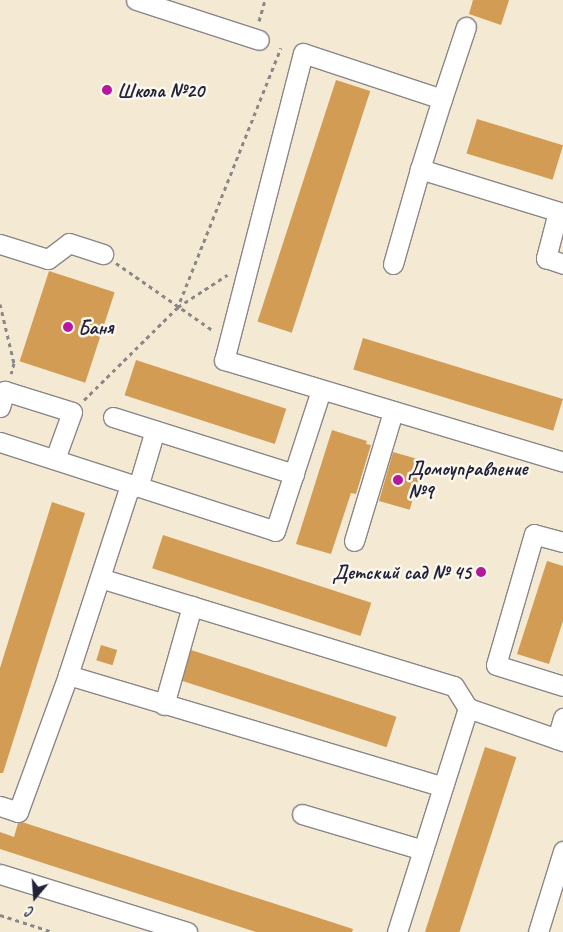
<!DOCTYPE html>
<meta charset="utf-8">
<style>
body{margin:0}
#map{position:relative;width:563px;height:932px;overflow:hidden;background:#f4ead3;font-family:Caveat,sans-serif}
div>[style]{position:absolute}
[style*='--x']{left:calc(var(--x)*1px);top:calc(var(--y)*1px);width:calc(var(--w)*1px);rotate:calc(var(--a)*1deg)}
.building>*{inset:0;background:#d39c55;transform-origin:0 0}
.path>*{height:3px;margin-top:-1.5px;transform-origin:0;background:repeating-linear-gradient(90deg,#8b8687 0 4px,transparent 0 8px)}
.roads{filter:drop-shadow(1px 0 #8b8687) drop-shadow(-1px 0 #8b8687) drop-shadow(0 1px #8b8687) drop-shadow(0 -1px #8b8687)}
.minor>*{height:19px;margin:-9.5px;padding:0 9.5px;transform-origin:9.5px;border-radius:9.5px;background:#fff}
.dots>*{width:14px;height:14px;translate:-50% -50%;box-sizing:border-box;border:2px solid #fbf7ec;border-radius:50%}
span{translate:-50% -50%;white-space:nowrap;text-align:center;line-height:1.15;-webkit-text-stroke:5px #fbf7ec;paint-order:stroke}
.poi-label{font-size:20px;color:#22223b;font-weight:700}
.left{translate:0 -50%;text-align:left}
.right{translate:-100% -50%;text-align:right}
.north{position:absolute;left:10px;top:872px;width:50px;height:50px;-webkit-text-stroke:4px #fbf7ec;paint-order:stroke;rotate:198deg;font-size:14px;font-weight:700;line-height:20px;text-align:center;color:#22223b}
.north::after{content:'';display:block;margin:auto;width:18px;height:22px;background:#22223b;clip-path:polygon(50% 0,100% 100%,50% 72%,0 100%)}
</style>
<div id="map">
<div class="building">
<i style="clip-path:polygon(473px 0,509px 0,501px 25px,469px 14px)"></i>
<i style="left:336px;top:80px;width:36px;height:254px;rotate:18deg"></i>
<i style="left:477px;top:119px;width:90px;height:36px;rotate:17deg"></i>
<i style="left:49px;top:271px;width:69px;height:95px;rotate:18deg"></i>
<i style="left:363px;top:338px;width:209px;height:33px;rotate:17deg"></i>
<i style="left:136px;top:360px;width:158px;height:37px;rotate:18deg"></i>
<i style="clip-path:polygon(332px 430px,367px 441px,366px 444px,371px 445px,356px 494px,351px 493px,331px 554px,296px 544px)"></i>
<i style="left:393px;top:452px;width:32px;height:51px;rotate:16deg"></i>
<i style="clip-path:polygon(52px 502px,85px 513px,3px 773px,0 773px,0 668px)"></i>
<i style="left:163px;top:535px;width:219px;height:35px;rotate:18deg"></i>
<i style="clip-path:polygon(547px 561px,563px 566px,563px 621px,549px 664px,517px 654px)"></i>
<i style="left:101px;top:645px;width:17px;height:16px;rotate:17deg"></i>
<i style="left:191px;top:650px;width:216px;height:32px;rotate:18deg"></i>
<i style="left:485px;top:747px;width:33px;height:194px;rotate:18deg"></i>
<i style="clip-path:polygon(22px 822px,353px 929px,352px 932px,256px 932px,0 849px,0 832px,14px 837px,18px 823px)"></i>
</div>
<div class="path">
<i style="--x:259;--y:21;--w:22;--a:-74"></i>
<i style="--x:116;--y:263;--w:119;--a:34.8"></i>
<i style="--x:0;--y:304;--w:61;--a:76.7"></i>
<i style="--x:14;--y:363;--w:11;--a:105"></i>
<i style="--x:177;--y:309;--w:281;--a:-68.3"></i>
<i style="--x:84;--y:400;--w:132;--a:-44.7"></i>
<i style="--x:178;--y:307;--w:59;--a:-33.1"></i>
<i style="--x:0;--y:915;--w:56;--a:17.8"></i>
</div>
<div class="roads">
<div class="minor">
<i style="--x:136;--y:0;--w:129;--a:18"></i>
<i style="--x:442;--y:99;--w:76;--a:-71.6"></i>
<i style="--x:558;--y:212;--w:48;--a:104.6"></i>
<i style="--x:546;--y:258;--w:18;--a:19"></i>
<i style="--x:563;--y:213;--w:150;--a:-162.9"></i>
<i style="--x:420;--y:169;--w:73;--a:-72.6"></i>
<i style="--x:442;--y:99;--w:146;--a:-161.7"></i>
<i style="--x:303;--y:53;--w:317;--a:104.4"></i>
<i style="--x:224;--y:360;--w:354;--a:16.7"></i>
<i style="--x:0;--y:244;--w:50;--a:17.4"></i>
<i style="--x:48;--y:259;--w:26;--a:-37"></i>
<i style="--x:69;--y:243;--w:36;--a:18"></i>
<i style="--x:393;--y:264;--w:99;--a:-74.1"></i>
<i style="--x:0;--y:407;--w:17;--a:-73"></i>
<i style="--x:5;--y:391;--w:70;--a:17.4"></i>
<i style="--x:72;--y:412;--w:50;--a:109.9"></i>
<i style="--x:113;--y:417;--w:190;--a:17.5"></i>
<i style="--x:0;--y:442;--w:289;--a:17.9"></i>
<i style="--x:275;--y:531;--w:148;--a:-71.9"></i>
<i style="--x:138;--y:487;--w:59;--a:-73.4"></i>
<i style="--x:354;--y:541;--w:135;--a:-73.2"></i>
<i style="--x:563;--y:542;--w:30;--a:-165"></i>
<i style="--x:534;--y:534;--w:136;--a:106.2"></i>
<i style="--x:496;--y:665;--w:70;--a:17.4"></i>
<i style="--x:100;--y:578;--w:370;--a:17"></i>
<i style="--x:454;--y:686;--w:26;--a:58"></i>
<i style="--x:468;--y:708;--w:101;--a:19.2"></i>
<i style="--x:68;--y:675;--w:391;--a:16.6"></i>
<i style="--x:164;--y:705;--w:103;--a:-74.2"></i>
<i style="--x:557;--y:739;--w:22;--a:-74"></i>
<i style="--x:0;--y:806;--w:19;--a:18"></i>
<i style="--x:18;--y:812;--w:146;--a:-69.9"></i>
<i style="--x:68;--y:675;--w:200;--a:-71.9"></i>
<i style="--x:302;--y:814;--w:126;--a:16.6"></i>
<i style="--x:0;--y:874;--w:196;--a:17.2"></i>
<i style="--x:397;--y:932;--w:235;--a:-72.4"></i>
<i style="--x:538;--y:932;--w:85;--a:-72.8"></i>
</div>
</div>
<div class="dots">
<i style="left:107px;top:90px;background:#b5179e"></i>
<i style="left:68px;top:327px;background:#b5179e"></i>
<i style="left:398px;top:480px;background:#b5179e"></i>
<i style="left:481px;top:572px;background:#b5179e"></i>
</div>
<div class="poi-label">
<span class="left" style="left:117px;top:90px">Школа №20</span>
<span class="left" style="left:78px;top:327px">Баня</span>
<span class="left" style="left:408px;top:480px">Домоуправление<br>№9</span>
<span class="right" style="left:471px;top:572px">Детский сад № 45</span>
</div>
<div class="north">С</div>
</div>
